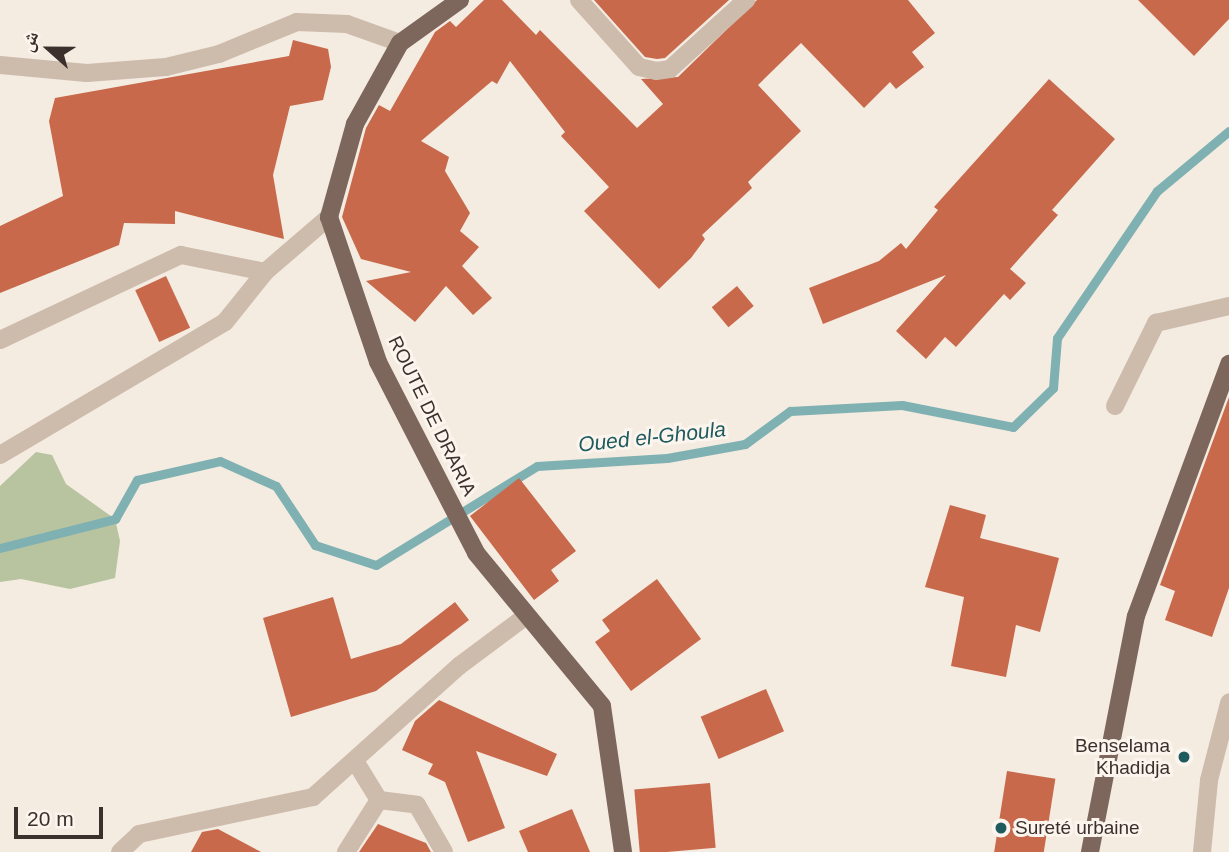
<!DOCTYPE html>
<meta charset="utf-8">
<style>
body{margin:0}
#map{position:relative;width:1229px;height:852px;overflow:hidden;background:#f4ebe1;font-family:Helvetica,"Noto Naskh Arabic",sans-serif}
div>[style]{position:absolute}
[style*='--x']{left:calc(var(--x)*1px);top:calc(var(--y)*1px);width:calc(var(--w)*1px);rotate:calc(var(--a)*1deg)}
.green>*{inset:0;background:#b8c4a0}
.stream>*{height:9px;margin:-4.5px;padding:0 4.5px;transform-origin:4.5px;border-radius:4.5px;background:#7fb0b2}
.building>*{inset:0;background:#c8694b;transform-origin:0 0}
.minor>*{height:18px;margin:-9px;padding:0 9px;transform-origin:9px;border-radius:9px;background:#cdbbac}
.major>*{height:18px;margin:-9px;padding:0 9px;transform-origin:9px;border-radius:9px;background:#7d675c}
.dots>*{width:19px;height:19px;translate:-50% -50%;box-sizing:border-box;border:4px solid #fbf5ee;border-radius:50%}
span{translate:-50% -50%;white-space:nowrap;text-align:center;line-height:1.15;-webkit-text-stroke:6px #fbf5ee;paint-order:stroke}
.street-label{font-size:19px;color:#3b302b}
.poi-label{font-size:19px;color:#3b302b}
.right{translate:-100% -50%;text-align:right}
.left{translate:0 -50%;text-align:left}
.water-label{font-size:21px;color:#1f5a5e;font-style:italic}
.north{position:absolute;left:14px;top:14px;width:70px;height:70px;-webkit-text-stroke:5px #fbf5ee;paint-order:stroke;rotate:291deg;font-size:19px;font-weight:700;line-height:28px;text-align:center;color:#3b302b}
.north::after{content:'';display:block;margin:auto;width:24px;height:32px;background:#3b302b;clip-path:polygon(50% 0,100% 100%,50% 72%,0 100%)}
.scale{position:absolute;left:14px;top:807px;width:89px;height:32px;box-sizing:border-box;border:4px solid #3b302b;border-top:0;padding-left:9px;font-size:21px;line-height:24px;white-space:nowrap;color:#3b302b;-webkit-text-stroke:5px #fbf5ee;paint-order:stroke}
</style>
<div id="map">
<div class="green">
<i style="clip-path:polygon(36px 452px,52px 455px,66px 484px,115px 519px,120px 541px,115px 578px,70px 589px,21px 579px,0 582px,0 486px)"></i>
</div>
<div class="stream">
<i style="--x:0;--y:548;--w:119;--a:-14.2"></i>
<i style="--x:115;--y:519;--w:45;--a:-60.6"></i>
<i style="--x:137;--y:480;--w:85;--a:-12.9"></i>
<i style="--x:220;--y:461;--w:61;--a:24.1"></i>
<i style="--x:276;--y:486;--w:71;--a:56.5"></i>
<i style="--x:315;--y:545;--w:64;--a:18.2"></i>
<i style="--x:376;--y:565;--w:189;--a:-31.6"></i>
<i style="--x:537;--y:466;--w:130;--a:-3.5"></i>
<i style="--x:667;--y:458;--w:79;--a:-10.2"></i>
<i style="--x:745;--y:444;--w:56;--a:-36.3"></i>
<i style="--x:790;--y:411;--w:112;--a:-3.1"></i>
<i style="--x:902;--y:405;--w:113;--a:11.2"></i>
<i style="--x:1013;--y:427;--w:56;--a:-44.3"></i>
<i style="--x:1053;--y:388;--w:50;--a:-85.4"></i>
<i style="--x:1057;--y:338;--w:178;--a:-55.8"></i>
<i style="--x:1157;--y:191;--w:94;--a:-39.8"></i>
</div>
<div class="building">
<i style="clip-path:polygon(484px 0,502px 0,536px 35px,540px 30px,637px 128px,663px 104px,641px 79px,678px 77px,757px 0,908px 0,935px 33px,912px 52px,924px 67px,896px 89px,890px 82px,864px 108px,801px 43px,758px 85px,801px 131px,748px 182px,752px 188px,702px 235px,705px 239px,691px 258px,659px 289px,584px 211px,609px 187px,561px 136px,565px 132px,510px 61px,497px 84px,492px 81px,421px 141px,449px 157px,445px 171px,470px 213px,460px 231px,479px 247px,462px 266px,492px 298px,473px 315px,446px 286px,415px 322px,366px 281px,411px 272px,361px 259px,342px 217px,366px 128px,379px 105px,390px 111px,435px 32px,450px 21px,456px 27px)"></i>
<i style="clip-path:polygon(594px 0,729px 0,665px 58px,657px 59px,645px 57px)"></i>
<i style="clip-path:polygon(1138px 0,1229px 0,1229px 19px,1194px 56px)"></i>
<i style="clip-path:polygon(293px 40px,328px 49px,331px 67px,323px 100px,290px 106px,273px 175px,284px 239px,175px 211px,175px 224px,124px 223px,119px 245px,0 293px,0 226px,63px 196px,49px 121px,55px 98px,289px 56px)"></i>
<i style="clip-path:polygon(1049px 79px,1115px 139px,1052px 210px,1058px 215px,1010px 269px,1026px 283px,1010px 300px,1004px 294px,956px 347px,945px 337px,926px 359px,896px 331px,946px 275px,823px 324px,809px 288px,879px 261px,901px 243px,906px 249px,938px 210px,934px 207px)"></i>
<i style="left:166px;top:276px;width:57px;height:34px;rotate:65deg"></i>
<i style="left:737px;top:286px;width:26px;height:33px;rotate:50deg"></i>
<i style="clip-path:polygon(1229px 397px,1229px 588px,1212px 637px,1165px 620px,1175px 591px,1160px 585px)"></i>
<i style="clip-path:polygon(519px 478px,576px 551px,551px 570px,559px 581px,534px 600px,470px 516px)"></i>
<i style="clip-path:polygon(950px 505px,986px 515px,980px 538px,1059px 558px,1040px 632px,1016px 625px,1006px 677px,951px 666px,964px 597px,925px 587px)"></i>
<i style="clip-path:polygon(657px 579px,701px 639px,631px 691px,595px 642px,610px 631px,602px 620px)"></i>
<i style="clip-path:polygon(333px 597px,351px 659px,401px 644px,455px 602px,469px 620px,376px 691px,291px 717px,263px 618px)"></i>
<i style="left:766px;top:689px;width:46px;height:71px;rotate:67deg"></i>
<i style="clip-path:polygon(439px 700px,557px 754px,547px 776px,476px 751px,505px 828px,468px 842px,445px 782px,428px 774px,433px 764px,402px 750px,415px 721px)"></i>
<i style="left:1007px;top:771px;width:49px;height:82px;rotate:9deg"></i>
<i style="left:710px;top:783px;width:65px;height:76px;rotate:85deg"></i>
<i style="clip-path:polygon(572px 809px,590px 852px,528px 852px,519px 831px)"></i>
<i style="clip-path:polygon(378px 824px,426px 843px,431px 852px,359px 852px)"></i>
<i style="clip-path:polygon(218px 829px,261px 852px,191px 852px,202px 832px)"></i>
</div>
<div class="minor">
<i style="--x:579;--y:0;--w:90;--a:48.2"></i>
<i style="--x:639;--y:67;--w:17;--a:13"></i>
<i style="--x:656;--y:71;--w:14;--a:-8"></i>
<i style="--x:670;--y:69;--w:103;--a:-42.2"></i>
<i style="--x:0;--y:65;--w:87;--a:5.3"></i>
<i style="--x:87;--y:73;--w:79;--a:-4.3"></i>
<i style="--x:166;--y:67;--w:55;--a:-13.8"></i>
<i style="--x:219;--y:54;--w:84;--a:-22.3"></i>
<i style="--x:297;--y:22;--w:50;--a:2.3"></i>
<i style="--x:347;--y:24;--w:56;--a:19.7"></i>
<i style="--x:0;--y:340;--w:200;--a:-25.2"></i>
<i style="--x:181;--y:255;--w:86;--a:11.4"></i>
<i style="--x:1115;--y:406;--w:93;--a:-63.7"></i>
<i style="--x:1156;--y:323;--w:75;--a:-13.1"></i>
<i style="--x:0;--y:455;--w:261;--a:-30.6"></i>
<i style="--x:225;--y:322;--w:64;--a:-51.3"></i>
<i style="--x:265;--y:272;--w:84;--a:-40.7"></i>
<i style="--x:355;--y:761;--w:46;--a:58.4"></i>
<i style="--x:120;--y:852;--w:26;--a:-43"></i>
<i style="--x:139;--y:834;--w:178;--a:-12"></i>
<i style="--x:313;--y:797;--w:196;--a:-41.9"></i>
<i style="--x:459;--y:666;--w:84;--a:-36.7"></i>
<i style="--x:346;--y:852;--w:62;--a:-57.6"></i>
<i style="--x:379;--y:800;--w:38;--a:7"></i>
<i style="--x:417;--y:805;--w:54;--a:60.1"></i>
<i style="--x:1202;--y:852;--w:72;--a:-84.4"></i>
<i style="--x:1209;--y:780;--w:80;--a:-75.4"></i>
</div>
<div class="major">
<i style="--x:460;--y:0;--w:74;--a:144.4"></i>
<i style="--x:400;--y:43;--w:93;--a:119.1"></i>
<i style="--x:355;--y:124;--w:97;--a:105.6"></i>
<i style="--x:329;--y:217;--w:153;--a:71.3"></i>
<i style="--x:378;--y:362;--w:215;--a:62.8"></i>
<i style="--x:476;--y:553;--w:198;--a:50.5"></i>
<i style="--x:602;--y:706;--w:148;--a:81.8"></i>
<i style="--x:1090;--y:852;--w:240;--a:-79"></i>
<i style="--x:1136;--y:616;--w:269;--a:-69.7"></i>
</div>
<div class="dots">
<i style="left:1184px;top:757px;background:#1f5a5e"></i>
<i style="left:1001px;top:828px;background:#1f5a5e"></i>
</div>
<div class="street-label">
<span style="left:432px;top:416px;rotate:64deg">ROUTE DE DRARIA</span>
</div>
<div class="poi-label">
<span class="right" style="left:1170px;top:757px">Benselama<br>Khadidja</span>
<span class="left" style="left:1015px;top:828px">Sureté urbaine</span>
</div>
<div class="water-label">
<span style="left:652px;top:437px;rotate:-6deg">Oued el-Ghoula</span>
</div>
<div class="north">ش</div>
<div class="scale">20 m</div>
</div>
